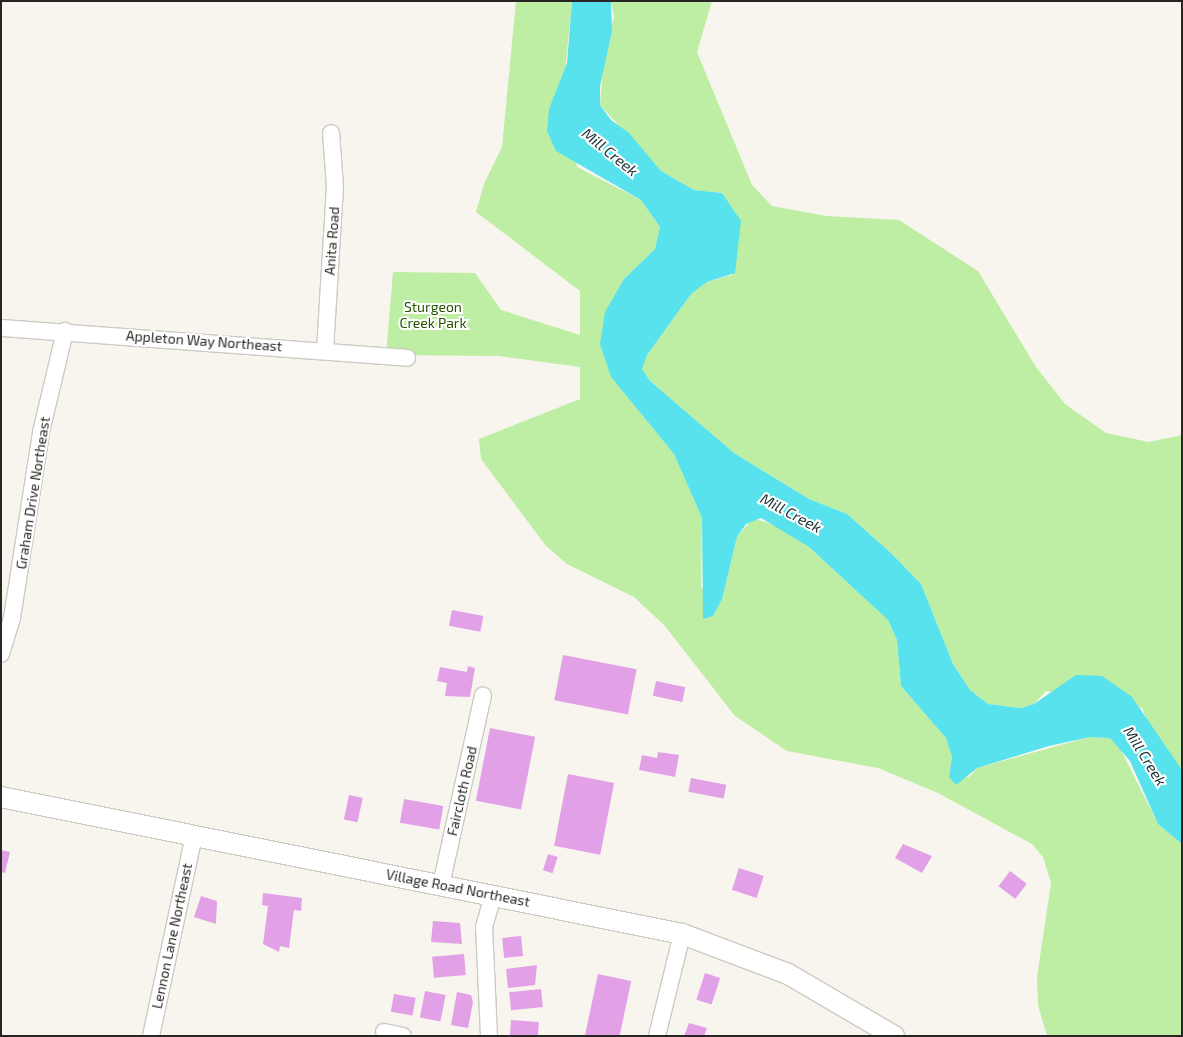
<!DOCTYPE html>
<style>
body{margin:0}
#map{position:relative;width:1183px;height:1037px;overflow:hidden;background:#f8f5ee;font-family:"Exo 2",sans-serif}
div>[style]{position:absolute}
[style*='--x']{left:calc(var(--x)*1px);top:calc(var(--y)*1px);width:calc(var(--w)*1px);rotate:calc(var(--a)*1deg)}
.green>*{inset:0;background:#bdeea4}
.water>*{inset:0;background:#57e2ed}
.building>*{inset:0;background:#e2a1e6;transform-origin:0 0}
.roads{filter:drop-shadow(1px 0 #cdcac3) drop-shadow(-1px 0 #cdcac3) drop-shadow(0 1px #cdcac3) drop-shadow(0 -1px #cdcac3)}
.minor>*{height:16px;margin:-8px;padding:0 8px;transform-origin:8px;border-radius:8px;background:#fff}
.major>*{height:20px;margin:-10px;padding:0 10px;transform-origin:10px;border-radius:10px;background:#fff}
span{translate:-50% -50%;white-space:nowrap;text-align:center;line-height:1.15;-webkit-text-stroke:4px #fff;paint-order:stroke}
.street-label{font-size:14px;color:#282624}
.park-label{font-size:14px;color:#265400}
.water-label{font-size:15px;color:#1a3133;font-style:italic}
.frame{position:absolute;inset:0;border:2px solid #282624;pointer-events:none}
</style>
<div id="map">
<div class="green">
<i style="clip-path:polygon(516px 1px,572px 1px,565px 72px,577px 167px,641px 200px,660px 227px,655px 249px,624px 279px,611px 377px,674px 454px,702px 518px,701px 588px,722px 599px,737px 537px,753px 518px,774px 525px,809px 547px,888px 620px,897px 640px,901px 686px,946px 738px,952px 757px,949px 777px,969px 777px,977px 768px,1090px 737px,1110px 738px,1119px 746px,1158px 824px,1182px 844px,1182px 1036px,1047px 1036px,1038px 1005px,1037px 977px,1051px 883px,1043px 857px,1032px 844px,938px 793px,878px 768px,787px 751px,735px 716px,665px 626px,634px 597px,567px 564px,546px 546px,481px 459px,479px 439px,580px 399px,580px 367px,499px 356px,386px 355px,393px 272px,475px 273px,501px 310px,580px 335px,580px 291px,476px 212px,484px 184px,502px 147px)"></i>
<i style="clip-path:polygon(611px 1px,712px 1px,697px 52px,752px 185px,772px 206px,826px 216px,899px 220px,978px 271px,1036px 367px,1065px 404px,1106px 433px,1149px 442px,1182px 435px,1182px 770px,1151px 730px,1142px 708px,1046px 691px,1034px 704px,1021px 708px,988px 704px,970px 690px,953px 664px,921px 584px,891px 553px,847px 514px,809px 499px,734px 453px,650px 381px,641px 369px,647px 355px,691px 294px,707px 282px,732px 275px,723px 193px,694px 190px,661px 171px,600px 105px,604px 54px,614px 17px)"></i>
</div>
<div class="water">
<i style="clip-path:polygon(572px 1px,611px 1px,612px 31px,600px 86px,600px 105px,611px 120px,629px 133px,661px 171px,694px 190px,722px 193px,741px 221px,735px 273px,707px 282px,691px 294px,647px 355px,642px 369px,650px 381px,734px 453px,809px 499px,847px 514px,891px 553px,921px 584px,953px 664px,970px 690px,988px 704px,1021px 708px,1034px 704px,1076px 675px,1102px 676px,1132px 697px,1182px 770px,1182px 844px,1158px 824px,1130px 761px,1110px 738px,1090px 737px,1049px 746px,977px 768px,956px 785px,949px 777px,952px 757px,946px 738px,901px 686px,897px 640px,888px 620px,809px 547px,761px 518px,746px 524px,737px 537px,722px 599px,713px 616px,703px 619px,702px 518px,674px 454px,611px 377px,600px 344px,605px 312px,624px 279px,655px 249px,660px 227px,641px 200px,556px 151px,547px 131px,549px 109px,567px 63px)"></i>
</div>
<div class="building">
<i style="left:452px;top:610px;width:32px;height:16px;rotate:11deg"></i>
<i style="left:563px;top:655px;width:75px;height:46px;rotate:11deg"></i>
<i style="clip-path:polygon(468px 666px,475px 668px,470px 697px,445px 696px,447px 683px,437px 681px,440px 667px,467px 672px)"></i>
<i style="left:656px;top:681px;width:30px;height:15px;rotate:12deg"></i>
<i style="left:490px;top:728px;width:46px;height:74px;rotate:11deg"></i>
<i style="clip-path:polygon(658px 752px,679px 755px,675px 777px,639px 770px,642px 755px,657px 758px)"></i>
<i style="left:568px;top:774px;width:47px;height:73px;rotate:11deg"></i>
<i style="left:691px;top:778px;width:36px;height:14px;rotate:11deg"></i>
<i style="left:349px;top:795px;width:14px;height:25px;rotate:12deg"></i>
<i style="left:404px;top:799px;width:40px;height:24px;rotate:10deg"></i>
<i style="clip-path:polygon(903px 844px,932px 856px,922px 873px,895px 858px)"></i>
<i style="clip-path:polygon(1px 850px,10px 852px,5px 873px,1px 872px)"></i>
<i style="left:548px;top:854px;width:10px;height:17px;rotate:17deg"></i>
<i style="left:739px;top:868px;width:26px;height:23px;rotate:18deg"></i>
<i style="left:1010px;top:871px;width:21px;height:19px;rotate:37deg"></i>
<i style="clip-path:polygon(263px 893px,302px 898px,301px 911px,294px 910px,289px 948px,280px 946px,279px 952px,263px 944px,268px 906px,262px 905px)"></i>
<i style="clip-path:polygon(201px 896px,217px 901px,216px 924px,194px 917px)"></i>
<i style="clip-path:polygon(433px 921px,460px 923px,462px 944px,431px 942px)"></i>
<i style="left:521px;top:936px;width:20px;height:19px;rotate:84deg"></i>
<i style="left:464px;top:954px;width:21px;height:32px;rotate:85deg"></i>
<i style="clip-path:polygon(537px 965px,535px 985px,508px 988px,506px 969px)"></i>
<i style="left:705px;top:973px;width:16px;height:28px;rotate:18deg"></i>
<i style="left:598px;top:974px;width:34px;height:62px;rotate:12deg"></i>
<i style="left:541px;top:989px;width:18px;height:32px;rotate:84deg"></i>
<i style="left:425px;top:991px;width:21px;height:27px;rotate:11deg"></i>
<i style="clip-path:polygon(457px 992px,471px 995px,473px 1002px,468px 1028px,451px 1025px)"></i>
<i style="left:394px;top:994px;width:22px;height:18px;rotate:10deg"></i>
<i style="left:511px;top:1020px;width:28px;height:16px;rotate:4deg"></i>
<i style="clip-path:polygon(689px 1023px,707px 1028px,704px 1036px,684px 1036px)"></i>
</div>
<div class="roads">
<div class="minor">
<i style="--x:1;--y:328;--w:407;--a:4.2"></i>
<i style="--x:325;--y:350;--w:163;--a:-86.5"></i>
<i style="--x:335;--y:187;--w:54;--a:-94.2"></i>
<i style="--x:1;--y:654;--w:38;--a:-73"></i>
<i style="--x:12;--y:618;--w:188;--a:-81.1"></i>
<i style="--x:41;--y:432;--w:104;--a:-76.6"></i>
<i style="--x:441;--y:885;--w:194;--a:-77.5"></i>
<i style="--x:384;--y:1032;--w:19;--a:12"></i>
<i style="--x:151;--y:1036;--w:205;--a:-77.9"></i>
<i style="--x:489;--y:1036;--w:109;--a:-92.6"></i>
<i style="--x:484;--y:927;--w:33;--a:-74"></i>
<i style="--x:657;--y:1036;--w:105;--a:-76.2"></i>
</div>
<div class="major">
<i style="--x:1;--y:797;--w:695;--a:11.37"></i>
<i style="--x:682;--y:934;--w:113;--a:20.7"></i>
<i style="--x:788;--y:974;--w:123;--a:30.3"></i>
</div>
</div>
<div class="street-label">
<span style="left:332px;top:241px;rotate:-86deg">Anita Road</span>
<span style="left:204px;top:341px;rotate:4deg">Appleton Way Northeast</span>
<span style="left:33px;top:493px;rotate:-81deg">Graham Drive Northeast</span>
<span style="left:462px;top:791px;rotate:-77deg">Faircloth Road</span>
<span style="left:458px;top:888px;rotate:11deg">Village Road Northeast</span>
<span style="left:172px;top:936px;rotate:-78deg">Lennon Lane Northeast</span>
</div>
<div class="park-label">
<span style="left:433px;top:315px">Sturgeon<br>Creek Park</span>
</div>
<div class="water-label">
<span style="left:610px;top:152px;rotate:39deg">Mill Creek</span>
<span style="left:791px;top:513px;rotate:28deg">Mill Creek</span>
<span style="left:1145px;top:756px;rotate:58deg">Mill Creek</span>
</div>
<div class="frame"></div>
</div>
